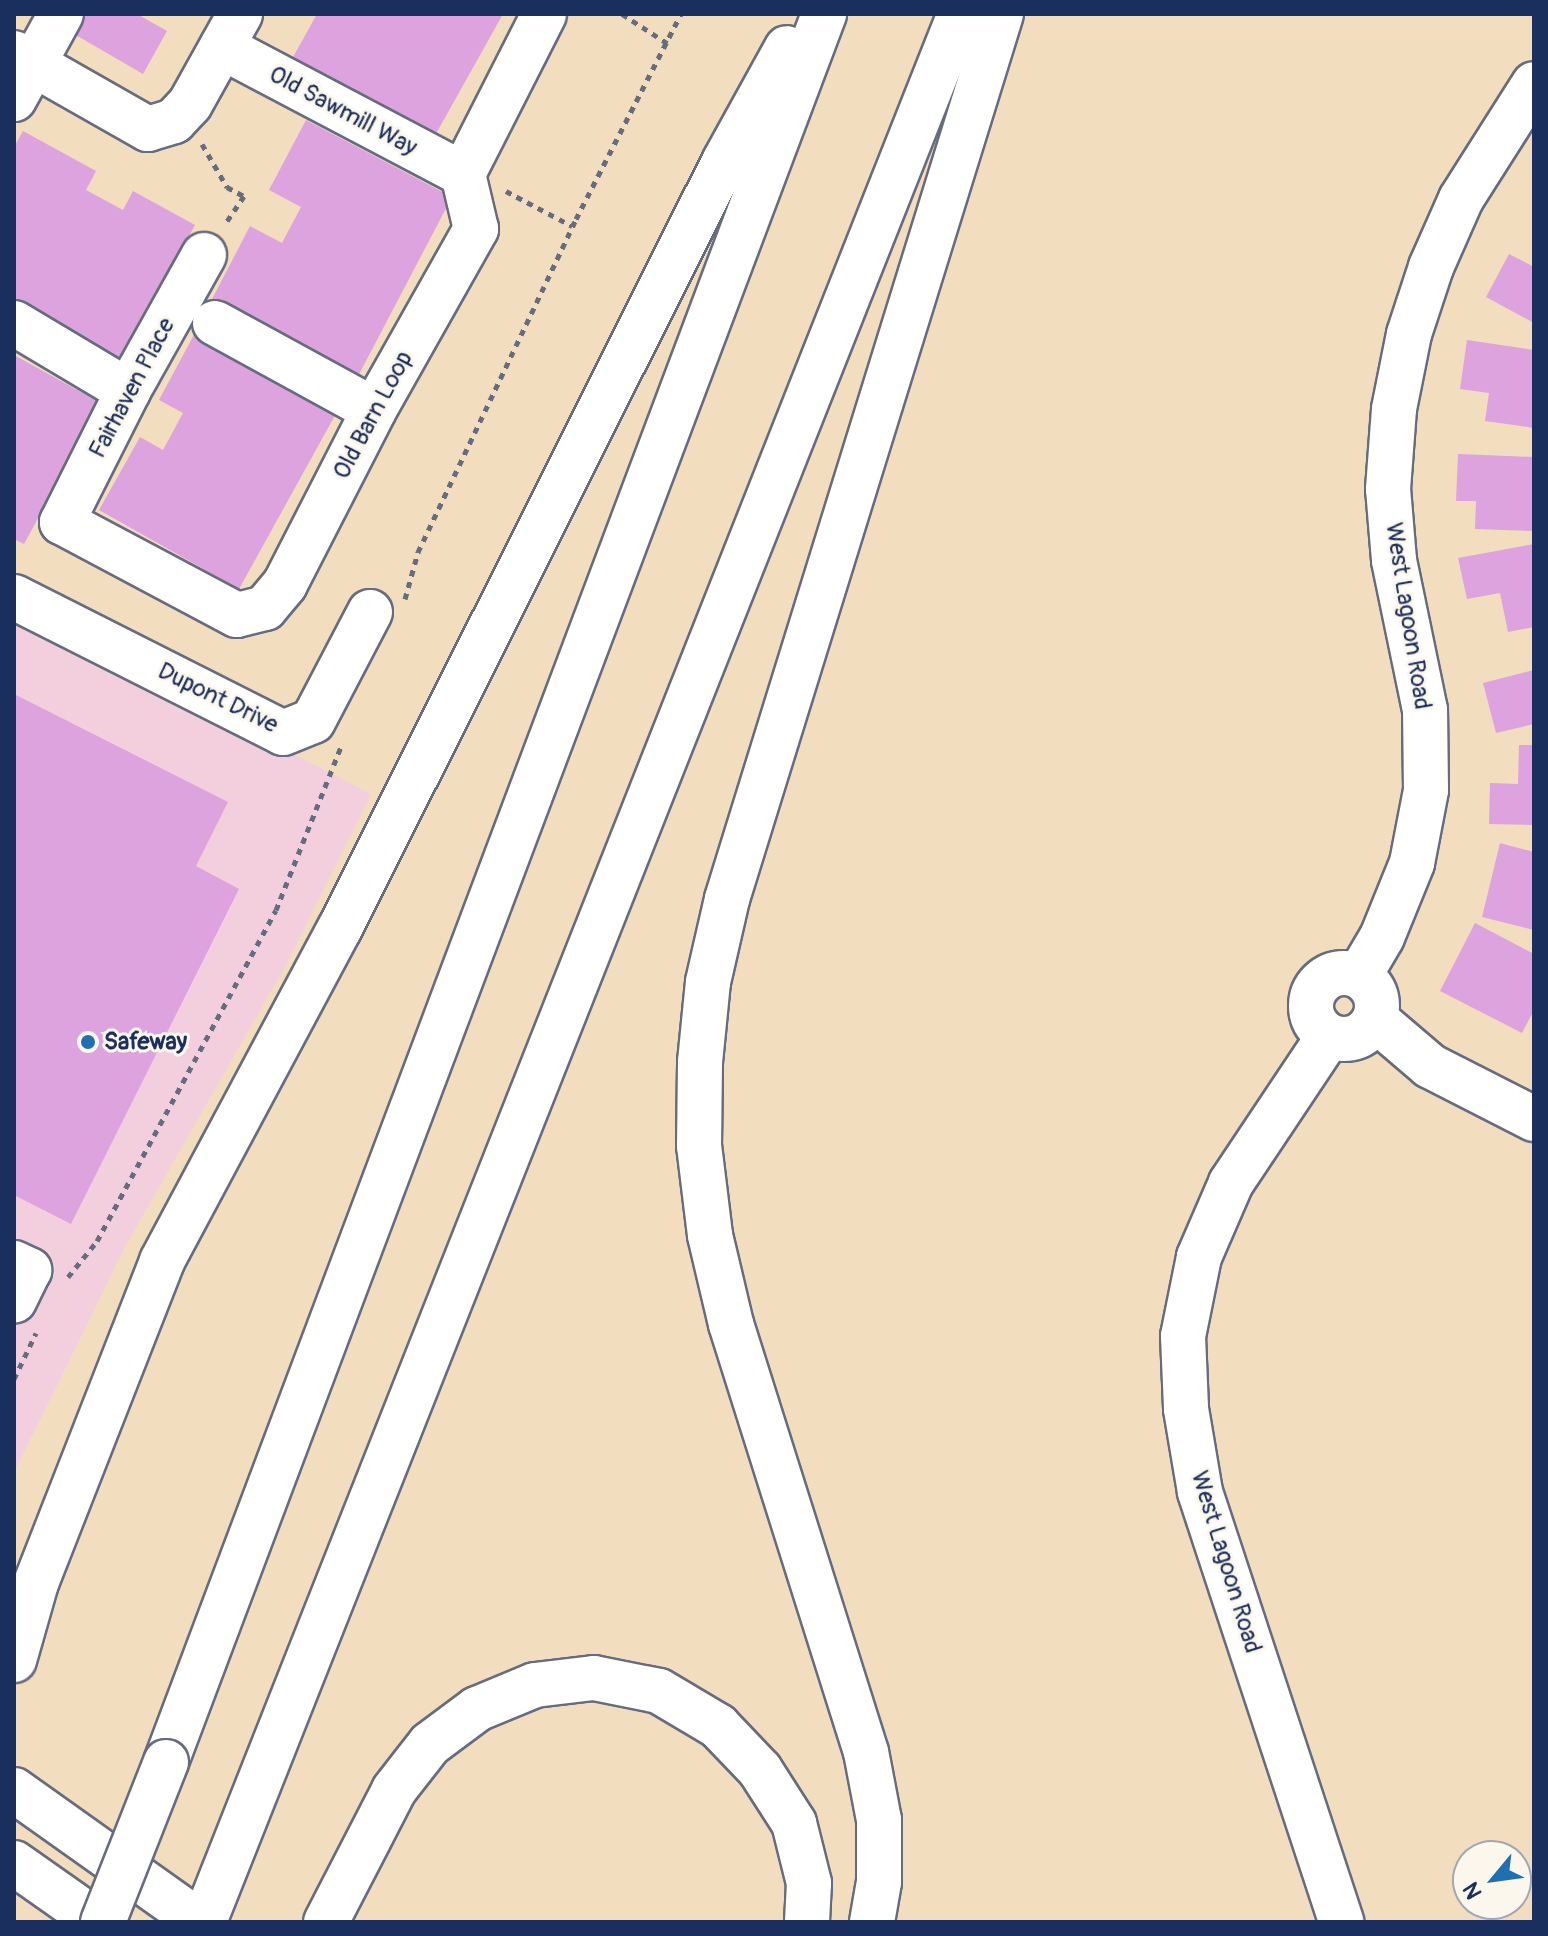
<!DOCTYPE html>
<style>
body{margin:0}
#map{position:relative;width:1548px;height:1936px;overflow:hidden;background:#f2ddbf;font-family:Pangolin,sans-serif}
div>[style]{position:absolute}
[style*='--x']{left:calc(var(--x)*1px);top:calc(var(--y)*1px);width:calc(var(--w)*1px);rotate:calc(var(--a)*1deg)}
.built>*{inset:0;background:#f3cfde}
.building>*{inset:0;background:#dca3df}
.path>*{height:5px;margin-top:-2.5px;transform-origin:0;background:repeating-linear-gradient(90deg,#666c80 0 6px,transparent 0 12px)}
.roads{filter:drop-shadow(2px 0 #666c80) drop-shadow(-2px 0 #666c80) drop-shadow(0 2px #666c80) drop-shadow(0 -2px #666c80)}
.minor>*{height:44px;margin:-22px;padding:0 22px;transform-origin:22px;border-radius:22px;background:#fff}
.minor>.ring{margin:-22px;padding:0;box-sizing:content-box;background:none;border:44px solid #fff;border-radius:50%}
.major>*{height:44px;margin:-22px;padding:0 22px;transform-origin:22px;border-radius:22px;background:#fff}
.highway>*{height:44px;margin:-22px;padding:0 22px;transform-origin:22px;border-radius:22px;background:#fff}
.bridges{filter:drop-shadow(2px 0 #666c80) drop-shadow(-2px 0 #666c80) drop-shadow(0 2px #666c80) drop-shadow(0 -2px #666c80)}
.highway-bridge>*{height:44px;margin:-22px;padding:0 22px;transform-origin:22px;border-radius:22px;background:#fff}
.dots>*{width:22px;height:22px;translate:-50% -50%;box-sizing:border-box;border:4px solid #fbf7ec;border-radius:50%}
span{translate:-50% -50%;white-space:nowrap;text-align:center;line-height:1.15;-webkit-text-stroke:6px #fbf7ec;paint-order:stroke}
.street-label{font-size:24px;color:#1b2f5e}
.poi-label{font-size:24px;color:#1b2f5e;font-weight:700}
.left{translate:0 -50%;text-align:left}
.frame{position:absolute;inset:0;border:16px solid #1b2f5e;pointer-events:none}
.north{position:absolute;left:1452px;top:1840px;width:80px;height:80px;box-sizing:border-box;background:#fbf7ec;border:2px solid #a1a7b3;border-radius:50%;rotate:241deg;font-size:22px;font-weight:700;line-height:32px;text-align:center;color:#1b2f5e}
.north::after{content:'';display:block;margin:auto;width:28px;height:36px;background:#1f6fb2;clip-path:polygon(50% 0,100% 100%,50% 72%,0 100%)}
</style>
<div id="map">
<div class="built">
<i style="clip-path:polygon(14px 609px,371px 794px,285px 967px,125px 1247px,14px 1473px)"></i>
</div>
<div class="building">
<i style="clip-path:polygon(85px 14px,137px 14px,167px 31px,143px 74px,74px 34px)"></i>
<i style="clip-path:polygon(317px 14px,503px 14px,428px 148px,287px 68px)"></i>
<i style="clip-path:polygon(306px 120px,452px 197px,356px 380px,210px 303px,250px 226px,282px 243px,301px 207px,269px 190px)"></i>
<i style="clip-path:polygon(23px 131px,96px 171px,86px 190px,123px 210px,133px 191px,195px 225px,118px 366px,14px 308px,14px 147px)"></i>
<i style="clip-path:polygon(1509px 254px,1534px 267px,1534px 323px,1486px 297px)"></i>
<i style="clip-path:polygon(196px 331px,338px 410px,239px 589px,99px 510px,140px 437px,163px 450px,183px 413px,159px 400px)"></i>
<i style="clip-path:polygon(1467px 340px,1534px 350px,1534px 428px,1485px 421px,1489px 393px,1460px 389px)"></i>
<i style="clip-path:polygon(14px 355px,101px 403px,24px 544px,14px 539px)"></i>
<i style="clip-path:polygon(1458px 454px,1534px 457px,1534px 531px,1475px 529px,1476px 501px,1456px 501px)"></i>
<i style="clip-path:polygon(1534px 544px,1534px 627px,1508px 632px,1500px 593px,1467px 599px,1458px 558px)"></i>
<i style="clip-path:polygon(1534px 670px,1534px 724px,1496px 733px,1483px 683px)"></i>
<i style="clip-path:polygon(14px 694px,228px 802px,196px 866px,239px 889px,71px 1224px,14px 1195px)"></i>
<i style="clip-path:polygon(1519px 745px,1534px 745px,1534px 825px,1489px 824px,1490px 783px,1518px 784px)"></i>
<i style="clip-path:polygon(1500px 843px,1534px 852px,1534px 930px,1482px 917px)"></i>
<i style="clip-path:polygon(1475px 923px,1534px 954px,1534px 1010px,1522px 1033px,1440px 991px)"></i>
</div>
<div class="path">
<i style="--x:622;--y:14;--w:54;--a:32.8"></i>
<i style="--x:202;--y:144;--w:50;--a:59.8"></i>
<i style="--x:227;--y:187;--w:19;--a:28"></i>
<i style="--x:244;--y:196;--w:34;--a:124"></i>
<i style="--x:506;--y:191;--w:75;--a:27.9"></i>
<i style="--x:405;--y:599;--w:49;--a:-74.5"></i>
<i style="--x:418;--y:552;--w:369;--a:-64.6"></i>
<i style="--x:576;--y:219;--w:230;--a:-62.9"></i>
<i style="--x:68;--y:1277;--w:46;--a:-51.1"></i>
<i style="--x:97;--y:1241;--w:376;--a:-61.6"></i>
<i style="--x:276;--y:910;--w:175;--a:-68.3"></i>
<i style="--x:14;--y:1379;--w:51;--a:-64.4"></i>
</div>
<div class="roads">
<div class="minor">
<i style="--x:222;--y:47;--w:272;--a:27.8"></i>
<i style="--x:14;--y:53;--w:154;--a:29.6"></i>
<i style="--x:148;--y:129;--w:27;--a:-17"></i>
<i style="--x:174;--y:121;--w:23;--a:-47"></i>
<i style="--x:190;--y:104;--w:103;--a:-60.9"></i>
<i style="--x:14;--y:99;--w:97;--a:-61.1"></i>
<i style="--x:204;--y:255;--w:156;--a:119.2"></i>
<i style="--x:128;--y:391;--w:147;--a:116.7"></i>
<i style="--x:62;--y:522;--w:198;--a:28"></i>
<i style="--x:237;--y:615;--w:29;--a:-14"></i>
<i style="--x:265;--y:608;--w:31;--a:-50"></i>
<i style="--x:285;--y:584;--w:195;--a:-62.9"></i>
<i style="--x:374;--y:410;--w:208;--a:-60.6"></i>
<i style="--x:476;--y:229;--w:57;--a:-103.3"></i>
<i style="--x:463;--y:174;--w:179;--a:-63.1"></i>
<i style="--x:14;--y:323;--w:133;--a:30.8"></i>
<i style="--x:215;--y:323;--w:181;--a:28.7"></i>
<i style="--x:14;--y:597;--w:301;--a:26.8"></i>
<i style="--x:283;--y:733;--w:32;--a:-22"></i>
<i style="--x:313;--y:721;--w:123;--a:-62.4"></i>
<i class="ring" style="left:1311px;top:973px;width:22px;height:22px"></i>
<i style="--x:1359;--y:976;--w:45;--a:-59.5"></i>
<i style="--x:1382;--y:937;--w:80;--a:-67.9"></i>
<i style="--x:1412;--y:863;--w:74;--a:-79.1"></i>
<i style="--x:1426;--y:790;--w:80;--a:-90.7"></i>
<i style="--x:1425;--y:710;--w:153;--a:-101.7"></i>
<i style="--x:1394;--y:560;--w:71;--a:-94.8"></i>
<i style="--x:1388;--y:489;--w:80;--a:-85.7"></i>
<i style="--x:1394;--y:409;--w:76;--a:-78.7"></i>
<i style="--x:1409;--y:334;--w:71;--a:-71.8"></i>
<i style="--x:1431;--y:267;--w:74;--a:-66.2"></i>
<i style="--x:1461;--y:199;--w:136;--a:-57.6"></i>
<i style="--x:1375;--y:1019;--w:72;--a:40.5"></i>
<i style="--x:1430;--y:1066;--w:117;--a:27"></i>
<i style="--x:1329;--y:1036;--w:177;--a:123.7"></i>
<i style="--x:1231;--y:1183;--w:81;--a:113.4"></i>
<i style="--x:1199;--y:1257;--w:81;--a:101.4"></i>
<i style="--x:1183;--y:1336;--w:73;--a:87.6"></i>
<i style="--x:1186;--y:1409;--w:84;--a:80.4"></i>
<i style="--x:1200;--y:1492;--w:453;--a:71.8"></i>
<i style="--x:14;--y:1263;--w:17;--a:25"></i>
<i style="--x:29;--y:1270;--w:34;--a:116"></i>
</div>
<div class="major">
<i style="--x:14;--y:1790;--w:228;--a:35.4"></i>
<i style="--x:14;--y:1863;--w:103;--a:35.1"></i>
</div>
<div class="highway">
<i style="--x:14;--y:1660;--w:80;--a:-74.1"></i>
<i style="--x:36;--y:1583;--w:346;--a:-68.6"></i>
<i style="--x:162;--y:1261;--w:378;--a:-61.9"></i>
<i style="--x:340;--y:928;--w:857;--a:-63.38"></i>
<i style="--x:724;--y:162;--w:130;--a:-61.1"></i>
<i style="--x:166;--y:1762;--w:1868;--a:-69.37"></i>
<i style="--x:204;--y:1922;--w:2052;--a:-68.39"></i>
<i style="--x:326;--y:1922;--w:148;--a:-62.7"></i>
<i style="--x:394;--y:1790;--w:58;--a:-52"></i>
<i style="--x:430;--y:1744;--w:59;--a:-36.7"></i>
<i style="--x:477;--y:1709;--w:63;--a:-22.5"></i>
<i style="--x:535;--y:1685;--w:59;--a:-6.8"></i>
<i style="--x:594;--y:1678;--w:66;--a:11.3"></i>
<i style="--x:659;--y:1691;--w:69;--a:30.7"></i>
<i style="--x:718;--y:1726;--w:61;--a:46.3"></i>
<i style="--x:760;--y:1770;--w:63;--a:57.3"></i>
<i style="--x:794;--y:1823;--w:62;--a:76"></i>
<i style="--x:809;--y:1883;--w:39;--a:93"></i>
<i style="--x:872;--y:1922;--w:41;--a:-80.1"></i>
<i style="--x:879;--y:1882;--w:62;--a:-90"></i>
<i style="--x:879;--y:1820;--w:69;--a:-100.8"></i>
<i style="--x:866;--y:1752;--w:449;--a:-107.5"></i>
<i style="--x:731;--y:1324;--w:91;--a:-103.3"></i>
<i style="--x:710;--y:1235;--w:90;--a:-97"></i>
<i style="--x:699;--y:1146;--w:84;--a:-89.3"></i>
<i style="--x:700;--y:1062;--w:80;--a:-84.3"></i>
<i style="--x:708;--y:982;--w:85;--a:-77.1"></i>
<i style="--x:727;--y:899;--w:926;--a:-72.8"></i>
</div>
</div>
<div class="bridges">
<div class="highway-bridge">
<i style="--x:103;--y:1922;--w:172;--a:-68.5"></i>
</div>
</div>
<div class="dots">
<i style="left:88px;top:1042px;background:#1f6fb2"></i>
</div>
<div class="street-label">
<span style="left:343px;top:111px;rotate:28deg">Old Sawmill Way</span>
<span style="left:132px;top:388px;rotate:-62deg">Fairhaven Place</span>
<span style="left:373px;top:415px;rotate:-62deg">Old Barn Loop</span>
<span style="left:1408px;top:616px;rotate:81deg">West Lagoon Road</span>
<span style="left:218px;top:698px;rotate:26deg">Dupont Drive</span>
<span style="left:1226px;top:1562px;rotate:73deg">West Lagoon Road</span>
</div>
<div class="poi-label">
<span class="left" style="left:104px;top:1042px">Safeway</span>
</div>
<div class="frame"></div>
<div class="north">N</div>
</div>
